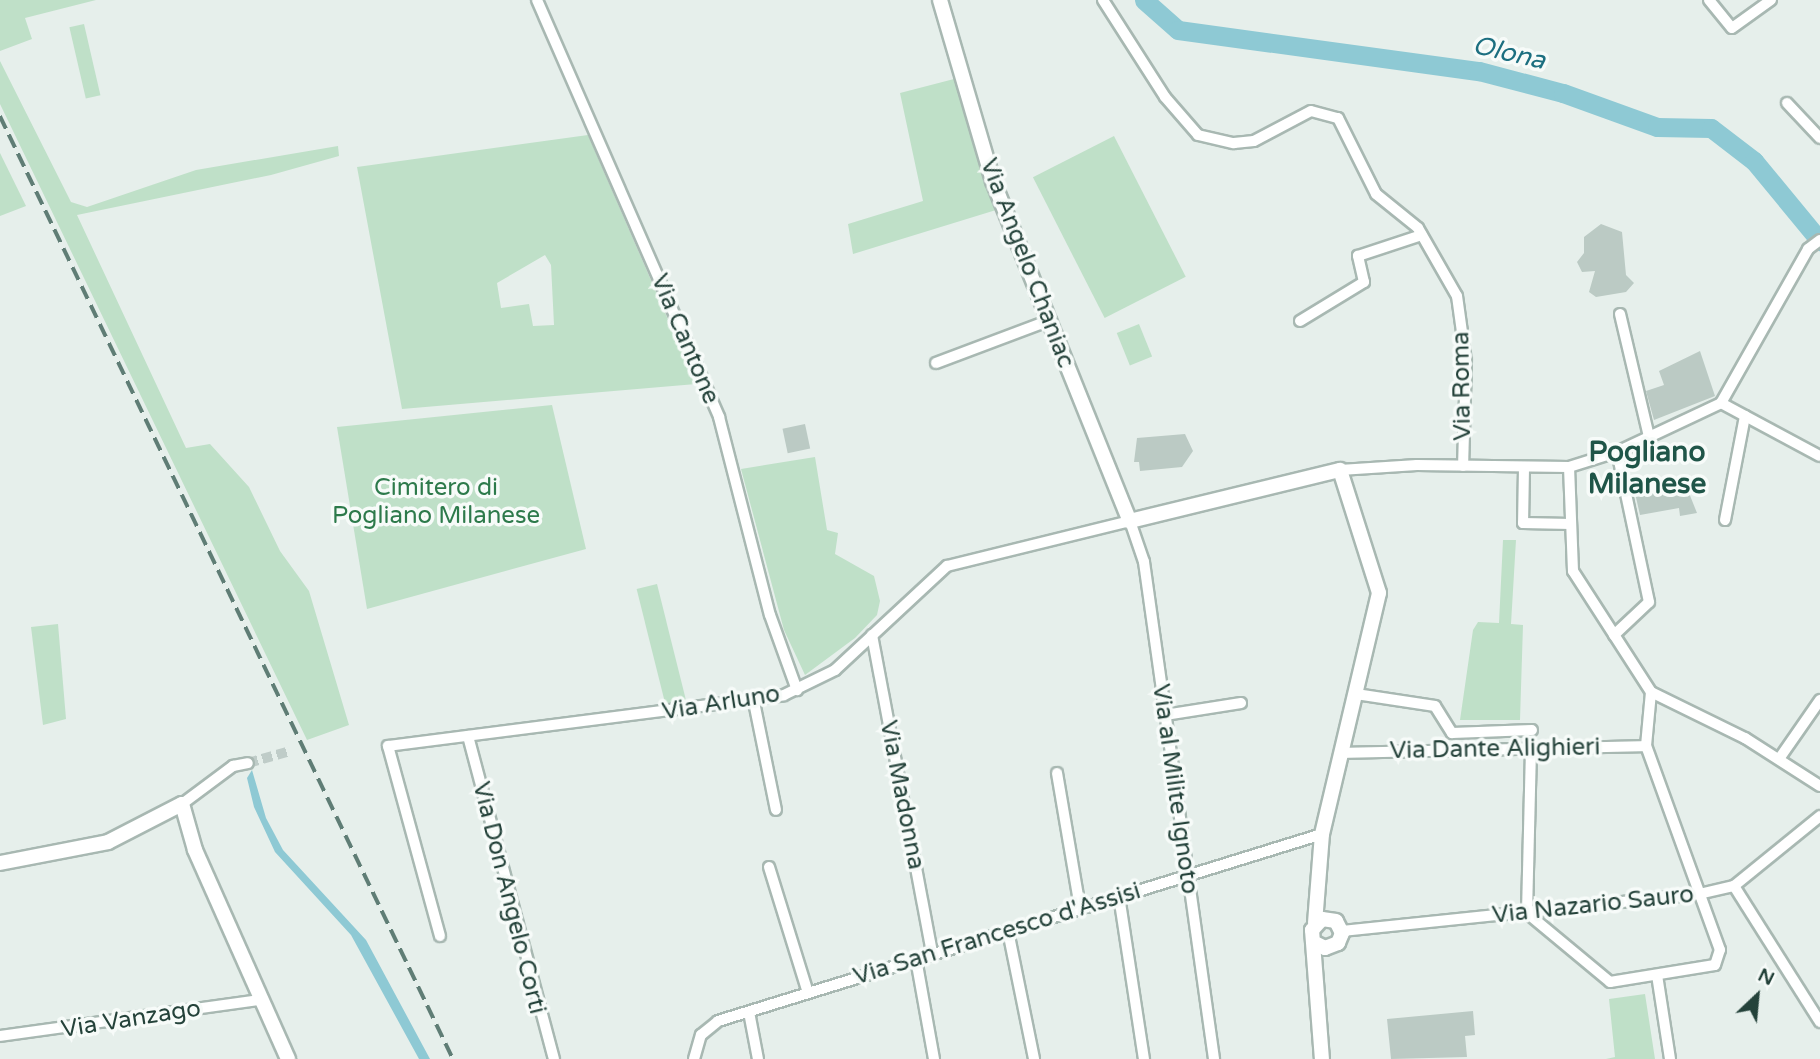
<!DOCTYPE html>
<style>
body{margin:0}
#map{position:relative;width:1820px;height:1059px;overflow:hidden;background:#e6efeb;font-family:"Varela Round",sans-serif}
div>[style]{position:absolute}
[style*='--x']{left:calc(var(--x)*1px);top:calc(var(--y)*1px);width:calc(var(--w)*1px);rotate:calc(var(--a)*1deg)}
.green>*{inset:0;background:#bfe0c8;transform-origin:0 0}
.water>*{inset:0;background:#8ec9d4}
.river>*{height:19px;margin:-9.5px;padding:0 9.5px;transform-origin:9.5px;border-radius:9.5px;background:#8ec9d4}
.building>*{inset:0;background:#bbcac4;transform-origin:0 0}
.street-tunnel>*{height:10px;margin-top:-5px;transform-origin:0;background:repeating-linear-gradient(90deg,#bfccc8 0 10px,transparent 0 15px)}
.roads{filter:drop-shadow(2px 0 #a8b8b2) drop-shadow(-2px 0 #a8b8b2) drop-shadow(0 2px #a8b8b2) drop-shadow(0 -2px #a8b8b2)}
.street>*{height:10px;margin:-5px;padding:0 5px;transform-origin:5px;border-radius:5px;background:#fff}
.secondary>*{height:14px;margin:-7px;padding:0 7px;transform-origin:7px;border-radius:7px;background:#fff}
.rail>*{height:3.5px;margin-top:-1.75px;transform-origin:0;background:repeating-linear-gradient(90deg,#5f7d75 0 14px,transparent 0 21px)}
span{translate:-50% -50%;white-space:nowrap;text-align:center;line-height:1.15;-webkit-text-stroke:7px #f7fbf9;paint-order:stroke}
.street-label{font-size:24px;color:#24423a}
.park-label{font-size:24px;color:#2d7a4b}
.water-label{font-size:26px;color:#1c6f80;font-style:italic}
.quarter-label{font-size:28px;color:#1f5548;font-weight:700}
.north{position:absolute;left:1722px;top:961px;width:70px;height:70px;-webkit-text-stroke:5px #f7fbf9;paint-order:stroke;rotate:26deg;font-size:19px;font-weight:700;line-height:28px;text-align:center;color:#24423a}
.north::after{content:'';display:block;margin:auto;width:24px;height:32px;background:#24423a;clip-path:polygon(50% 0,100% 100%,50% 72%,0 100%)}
</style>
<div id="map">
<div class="green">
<i style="clip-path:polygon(0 0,96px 0,25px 18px,32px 39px,0 51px)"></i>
<i style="left:84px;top:24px;width:73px;height:15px;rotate:77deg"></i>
<i style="clip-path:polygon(0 61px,71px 202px,87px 207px,196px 170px,338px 146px,339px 156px,271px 175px,77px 215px,186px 448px,210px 444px,249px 487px,280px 551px,309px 591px,349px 725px,307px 740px,0 104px)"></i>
<i style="clip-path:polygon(954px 79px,996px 210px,853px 254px,848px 224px,923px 201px,900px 93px)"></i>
<i style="clip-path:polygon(evenodd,588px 135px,696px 384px,402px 409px,357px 167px,588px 135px,545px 255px,551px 265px,554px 325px,533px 326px,529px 304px,501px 308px,497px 283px,545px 255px)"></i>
<i style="left:1114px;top:136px;width:158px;height:91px;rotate:63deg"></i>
<i style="clip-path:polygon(0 153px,26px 206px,0 216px)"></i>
<i style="left:1139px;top:324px;width:35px;height:24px;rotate:68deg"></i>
<i style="clip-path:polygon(552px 405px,586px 549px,367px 609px,337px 427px)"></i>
<i style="clip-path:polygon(815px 457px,827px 530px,838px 533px,835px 554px,874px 576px,880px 601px,877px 615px,855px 638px,805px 675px,784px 630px,741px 469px)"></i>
<i style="clip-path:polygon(1503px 540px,1516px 540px,1511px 624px,1523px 625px,1520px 720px,1460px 720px,1473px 630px,1478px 622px,1499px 623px)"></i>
<i style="left:657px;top:584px;width:119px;height:21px;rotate:76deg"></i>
<i style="clip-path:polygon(58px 624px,66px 719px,43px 725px,31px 627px)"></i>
<i style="clip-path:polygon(1645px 994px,1655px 1059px,1606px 1059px,1615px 1057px,1609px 999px)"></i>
</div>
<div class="water">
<i style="clip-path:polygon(252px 770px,266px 818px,283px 850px,366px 940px,430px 1059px,419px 1059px,351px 935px,275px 852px,254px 807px,247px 778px)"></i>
</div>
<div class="river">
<i style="--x:1144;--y:0;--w:45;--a:41.4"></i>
<i style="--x:1178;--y:30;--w:304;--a:7.8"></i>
<i style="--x:1479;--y:71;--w:87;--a:14.7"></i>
<i style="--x:1563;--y:93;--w:100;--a:19.9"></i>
<i style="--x:1657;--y:127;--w:54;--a:1.1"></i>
<i style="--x:1711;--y:128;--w:54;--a:37.5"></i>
<i style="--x:1754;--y:161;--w:104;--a:50.5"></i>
</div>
<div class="building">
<i style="clip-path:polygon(1601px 224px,1622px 232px,1626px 275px,1634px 283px,1626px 292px,1596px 297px,1589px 292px,1595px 271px,1582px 272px,1577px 262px,1584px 253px,1584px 237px)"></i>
<i style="clip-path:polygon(1700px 351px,1715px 396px,1654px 420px,1646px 391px,1664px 385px,1659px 371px)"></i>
<i style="left:805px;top:424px;width:25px;height:23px;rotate:78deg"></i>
<i style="clip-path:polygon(1185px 434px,1193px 451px,1182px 467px,1140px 471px,1139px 462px,1134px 462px,1137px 438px)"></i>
<i style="clip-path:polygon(1685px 483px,1697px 513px,1680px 516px,1679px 508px,1640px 515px,1635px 493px)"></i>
<i style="clip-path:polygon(1473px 1011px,1475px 1035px,1465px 1036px,1467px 1057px,1391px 1059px,1387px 1019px)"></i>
</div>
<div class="street-tunnel">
<i style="--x:248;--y:763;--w:44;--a:-15.9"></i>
</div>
<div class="roads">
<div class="street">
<i style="--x:537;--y:0;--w:455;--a:66.4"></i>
<i style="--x:719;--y:417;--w:204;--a:75.6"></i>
<i style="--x:770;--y:615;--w:80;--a:70.2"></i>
<i style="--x:1103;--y:0;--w:115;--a:57.4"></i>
<i style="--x:1165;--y:97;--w:50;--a:49"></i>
<i style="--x:1198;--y:135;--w:37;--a:13"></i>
<i style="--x:1234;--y:143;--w:20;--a:-6"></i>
<i style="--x:1254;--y:141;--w:64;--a:-27.8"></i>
<i style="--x:1311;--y:111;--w:28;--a:15"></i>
<i style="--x:1338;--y:118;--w:85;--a:63.4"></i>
<i style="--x:1376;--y:194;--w:54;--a:39"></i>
<i style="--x:1418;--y:228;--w:78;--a:60.2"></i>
<i style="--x:1457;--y:296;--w:66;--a:82.1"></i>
<i style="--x:1466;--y:361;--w:105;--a:91.6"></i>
<i style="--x:1709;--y:0;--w:36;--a:51"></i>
<i style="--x:1732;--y:28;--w:48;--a:-35.7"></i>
<i style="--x:1787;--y:103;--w:48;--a:46.7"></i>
<i style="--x:1620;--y:314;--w:126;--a:76.7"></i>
<i style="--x:1300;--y:321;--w:75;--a:-31.4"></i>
<i style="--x:1364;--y:282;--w:27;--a:-103"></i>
<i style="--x:1358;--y:256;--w:67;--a:-18.2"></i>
<i style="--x:936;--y:363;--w:120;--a:-20.6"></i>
<i style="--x:1721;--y:403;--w:112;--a:28.2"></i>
<i style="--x:1524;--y:468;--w:55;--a:91"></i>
<i style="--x:1523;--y:523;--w:48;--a:1.2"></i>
<i style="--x:1340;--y:470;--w:77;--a:-3.7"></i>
<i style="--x:1417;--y:465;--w:152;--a:0.8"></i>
<i style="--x:1569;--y:467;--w:50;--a:-17.4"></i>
<i style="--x:1617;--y:452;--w:115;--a:-25.2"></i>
<i style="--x:1721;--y:403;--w:177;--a:-60.5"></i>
<i style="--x:1808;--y:249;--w:15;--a:-37"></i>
<i style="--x:1725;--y:520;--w:106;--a:-79.1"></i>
<i style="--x:872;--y:635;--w:325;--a:79.3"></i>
<i style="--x:1614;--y:635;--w:48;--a:-43.3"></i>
<i style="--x:1649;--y:602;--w:153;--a:-102"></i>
<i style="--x:1651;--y:692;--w:105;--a:26.1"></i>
<i style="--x:1745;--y:738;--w:89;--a:32.6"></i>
<i style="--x:1356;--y:694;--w:80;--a:8.6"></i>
<i style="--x:1435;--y:706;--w:32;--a:58"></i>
<i style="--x:1452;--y:733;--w:80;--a:-2.1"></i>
<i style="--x:754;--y:702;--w:110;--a:78.5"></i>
<i style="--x:1165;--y:715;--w:77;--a:-9"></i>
<i style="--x:468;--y:736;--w:334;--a:75.1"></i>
<i style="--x:1531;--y:749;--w:164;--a:91.4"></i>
<i style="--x:1527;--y:913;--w:108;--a:39.7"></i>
<i style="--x:1610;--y:982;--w:106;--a:-9.2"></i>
<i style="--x:1715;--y:965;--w:16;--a:-72"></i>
<i style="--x:1720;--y:950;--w:217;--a:-109.9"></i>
<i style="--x:1646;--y:746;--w:54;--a:-84.7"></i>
<i style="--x:1651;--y:692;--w:144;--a:-122.8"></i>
<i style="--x:1573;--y:571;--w:104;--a:-92.2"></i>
<i style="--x:1343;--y:753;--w:303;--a:-1.3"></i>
<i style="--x:1779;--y:759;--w:72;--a:-55.2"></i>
<i style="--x:1057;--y:773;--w:137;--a:80.3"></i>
<i style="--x:182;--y:804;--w:64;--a:-36.7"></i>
<i style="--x:233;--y:766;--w:15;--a:-11"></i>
<i style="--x:769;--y:867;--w:132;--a:72.8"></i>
<i style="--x:1734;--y:886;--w:161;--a:57.7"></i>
<i style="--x:1119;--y:896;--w:165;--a:81.3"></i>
<i style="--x:1008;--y:931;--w:131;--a:78.5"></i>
<i style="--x:1342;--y:931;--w:359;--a:-5.9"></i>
<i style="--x:1699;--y:894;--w:36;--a:-13"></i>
<i style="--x:1734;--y:886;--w:111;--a:-39.1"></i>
<i style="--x:440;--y:936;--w:197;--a:-105.3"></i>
<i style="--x:388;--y:746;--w:399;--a:-7.3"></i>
<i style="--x:784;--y:695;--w:57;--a:-26.1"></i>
<i style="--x:835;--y:670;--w:153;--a:-42.9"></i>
<i style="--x:947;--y:566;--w:188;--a:-13.8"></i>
<i style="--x:1130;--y:521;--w:43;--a:71.1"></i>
<i style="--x:1144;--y:562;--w:502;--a:81.98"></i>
<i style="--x:916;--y:959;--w:102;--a:79.8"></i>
<i style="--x:1657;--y:975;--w:85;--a:81.2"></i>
<i style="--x:749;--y:1012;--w:48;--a:79.2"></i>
<i style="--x:0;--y:1036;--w:263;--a:-7.9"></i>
<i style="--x:694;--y:1059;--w:25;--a:-74"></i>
<i style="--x:701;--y:1035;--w:22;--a:-39"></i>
<i style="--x:718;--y:1021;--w:632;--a:-17.2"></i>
</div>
<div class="secondary">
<i style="--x:940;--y:0;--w:189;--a:73.7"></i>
<i style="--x:993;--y:181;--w:367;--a:68.1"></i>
<i style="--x:1130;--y:521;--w:216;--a:-13.7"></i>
<i style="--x:1340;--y:470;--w:129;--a:72.4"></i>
<i style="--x:1379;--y:593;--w:248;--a:103.3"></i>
<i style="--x:1322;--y:834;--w:89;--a:94.5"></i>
<i style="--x:0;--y:863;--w:110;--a:-11"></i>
<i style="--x:108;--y:842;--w:83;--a:-27.2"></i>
<i style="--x:182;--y:804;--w:48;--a:74.2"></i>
<i style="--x:195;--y:850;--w:229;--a:66"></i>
<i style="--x:1317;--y:944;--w:9;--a:27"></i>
<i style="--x:1325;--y:948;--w:14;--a:-21"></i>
<i style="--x:1338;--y:943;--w:11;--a:-68"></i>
<i style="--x:1342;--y:933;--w:13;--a:-117"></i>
<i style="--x:1336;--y:921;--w:14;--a:-172"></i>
<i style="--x:1322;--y:919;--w:15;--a:132"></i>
<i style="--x:1312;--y:930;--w:129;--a:85.6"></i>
</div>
</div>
<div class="rail">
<i style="--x:0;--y:116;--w:1046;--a:64.34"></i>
</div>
<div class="street-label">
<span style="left:1027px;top:263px;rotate:69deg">Via Angelo Chaniac</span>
<span style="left:685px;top:339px;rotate:67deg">Via Cantone</span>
<span style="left:1462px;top:386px;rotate:-91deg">Via Roma</span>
<span style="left:721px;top:703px;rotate:-9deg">Via Arluno</span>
<span style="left:1495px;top:749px;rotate:-1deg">Via Dante Alighieri</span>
<span style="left:1175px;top:789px;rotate:82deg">Via al Milite Ignoto</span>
<span style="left:902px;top:795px;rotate:79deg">Via Madonna</span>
<span style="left:509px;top:898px;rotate:76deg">Via Don Angelo Corti</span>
<span style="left:1593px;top:905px;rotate:-6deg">Via Nazario Sauro</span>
<span style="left:997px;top:934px;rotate:-17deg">Via San Francesco d'Assisi</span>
<span style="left:131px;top:1019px;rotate:-9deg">Via Vanzago</span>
</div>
<div class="park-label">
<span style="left:436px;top:502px">Cimitero di<br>Pogliano Milanese</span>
</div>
<div class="water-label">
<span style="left:1509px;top:53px;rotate:13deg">Olona</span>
</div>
<div class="quarter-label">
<span style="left:1647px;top:468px">Pogliano<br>Milanese</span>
</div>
<div class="north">N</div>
</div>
